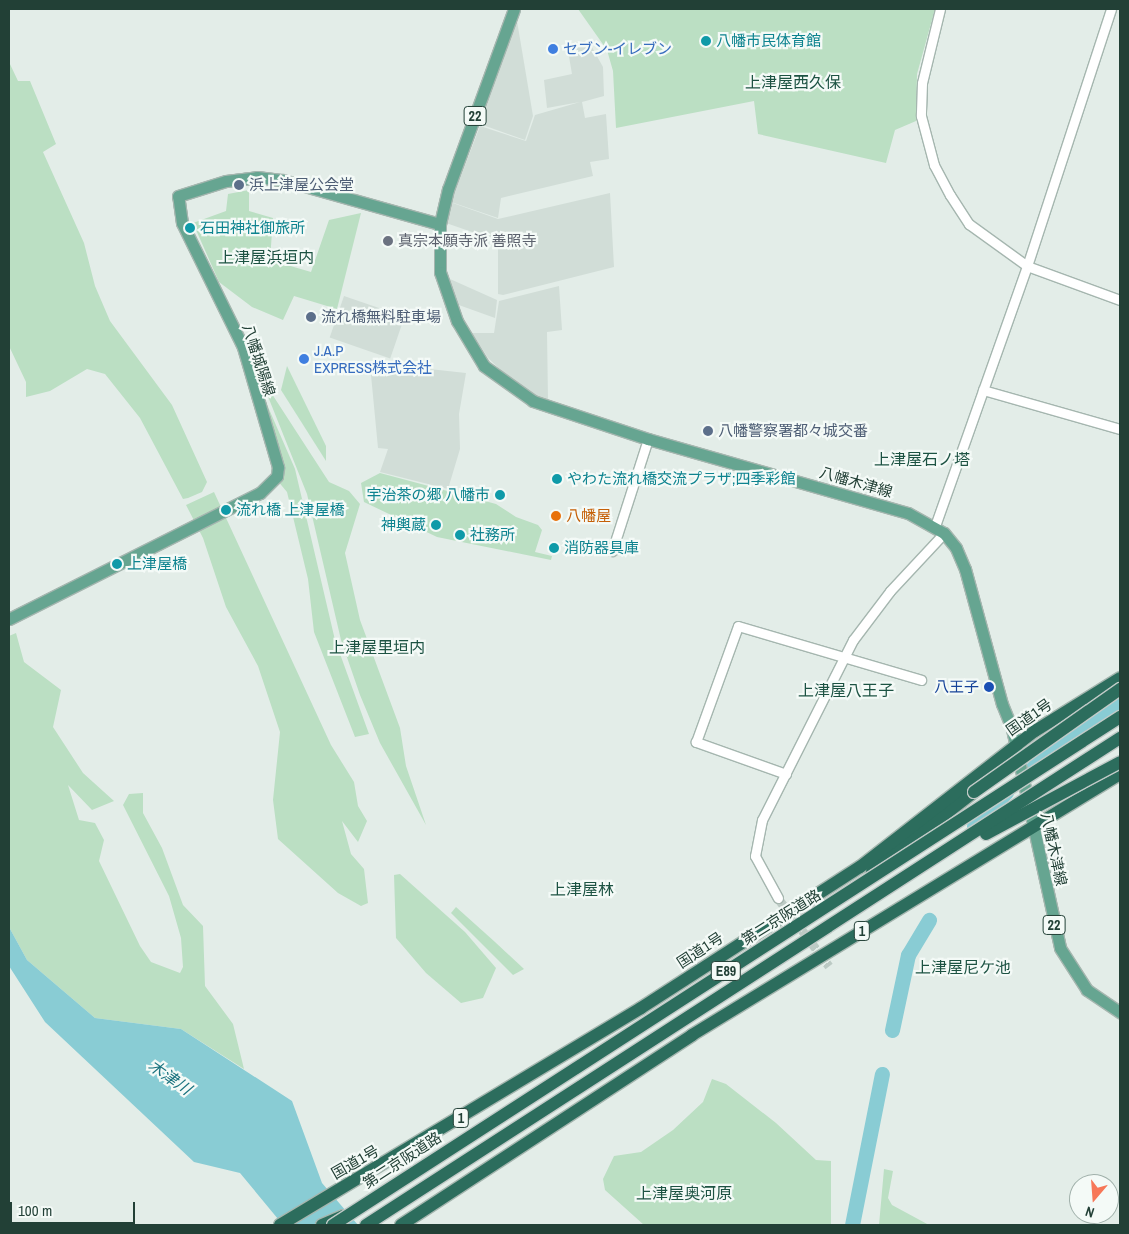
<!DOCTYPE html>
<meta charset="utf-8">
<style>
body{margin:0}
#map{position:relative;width:1129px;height:1234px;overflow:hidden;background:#e3ede8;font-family:"Archivo Narrow","Noto Sans JP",sans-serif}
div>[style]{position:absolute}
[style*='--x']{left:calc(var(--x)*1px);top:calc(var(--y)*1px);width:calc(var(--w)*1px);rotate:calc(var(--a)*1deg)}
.built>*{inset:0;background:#d1ddd7;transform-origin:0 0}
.green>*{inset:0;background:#bbdfc3}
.water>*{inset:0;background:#89ccd4}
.river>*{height:15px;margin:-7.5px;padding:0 7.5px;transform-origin:7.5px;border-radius:7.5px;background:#89ccd4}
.minor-tunnel>*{height:9px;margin-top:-4.5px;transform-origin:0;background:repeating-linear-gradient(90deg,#bccac4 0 9px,transparent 0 13.5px)}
.roads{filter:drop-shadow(1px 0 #a5b6af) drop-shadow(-1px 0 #a5b6af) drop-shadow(0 1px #a5b6af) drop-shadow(0 -1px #a5b6af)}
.minor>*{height:9px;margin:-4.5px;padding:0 4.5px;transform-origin:4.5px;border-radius:4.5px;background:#fff}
.major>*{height:11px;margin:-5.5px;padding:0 5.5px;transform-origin:5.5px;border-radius:5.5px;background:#66a591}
.highway>*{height:12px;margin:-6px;padding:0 6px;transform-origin:6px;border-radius:6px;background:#2c6d5d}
.bridges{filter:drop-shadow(1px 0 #c1cac7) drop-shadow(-1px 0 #c1cac7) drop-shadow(0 1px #c1cac7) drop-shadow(0 -1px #c1cac7)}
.highway-bridge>*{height:12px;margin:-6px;padding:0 6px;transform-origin:6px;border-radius:6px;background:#2c6d5d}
.dots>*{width:14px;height:14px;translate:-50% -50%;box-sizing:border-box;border:2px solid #f4faf7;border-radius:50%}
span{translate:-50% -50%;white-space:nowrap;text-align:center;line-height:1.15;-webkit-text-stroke:4.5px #f4faf7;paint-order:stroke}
.shield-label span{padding:1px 4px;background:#f4faf7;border:1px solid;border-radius:4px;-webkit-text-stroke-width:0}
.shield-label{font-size:14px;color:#224036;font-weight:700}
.culture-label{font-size:15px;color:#0d838f}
.left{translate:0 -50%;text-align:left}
.right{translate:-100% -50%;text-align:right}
.shop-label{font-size:15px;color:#366cbe}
.service-label{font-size:15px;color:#4e5e75}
.worship-label{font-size:15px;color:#5b616d}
.street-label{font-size:15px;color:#224036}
.food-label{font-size:15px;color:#c56008}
.transit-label{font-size:15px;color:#164399}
.neighbourhood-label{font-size:16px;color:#1d5343}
.water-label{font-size:16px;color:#19727e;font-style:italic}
.frame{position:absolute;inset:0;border:10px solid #224036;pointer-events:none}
.north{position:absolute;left:1069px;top:1174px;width:50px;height:50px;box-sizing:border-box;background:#f4faf7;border:1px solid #a0b0aa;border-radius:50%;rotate:198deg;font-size:14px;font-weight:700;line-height:20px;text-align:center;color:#224036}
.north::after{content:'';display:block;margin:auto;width:18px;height:22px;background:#f77758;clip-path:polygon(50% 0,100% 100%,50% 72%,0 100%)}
.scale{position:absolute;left:10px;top:1202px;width:125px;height:22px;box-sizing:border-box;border:2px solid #224036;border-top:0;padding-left:6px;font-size:15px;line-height:18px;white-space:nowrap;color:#224036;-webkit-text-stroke:4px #f4faf7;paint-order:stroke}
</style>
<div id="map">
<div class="built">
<i style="clip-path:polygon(517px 21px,533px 116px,525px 140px,480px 124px)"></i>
<i style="clip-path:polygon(588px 40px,603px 67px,604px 96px,582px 102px,585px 118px,606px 114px,609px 159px,590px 162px,593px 176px,501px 198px,498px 218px,451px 202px,480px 126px,526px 141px,535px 115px,580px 102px,547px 108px,544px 80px,572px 74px,567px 45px)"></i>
<i style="clip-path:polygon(610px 193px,614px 267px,503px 295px,498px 294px,498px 241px,446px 223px,450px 202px,498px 219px)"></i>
<i style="clip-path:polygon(450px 279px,497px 300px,495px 318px,456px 304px)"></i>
<i style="clip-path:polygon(559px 286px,562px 330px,547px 332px,548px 400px,533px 397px,512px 381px,488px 358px,472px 333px,494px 333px,499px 301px)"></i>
<i style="left:344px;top:296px;width:64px;height:44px;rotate:19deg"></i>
<i style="clip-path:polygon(374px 363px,466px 373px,459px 414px,460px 449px,448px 489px,380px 472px,388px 449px,378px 448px,371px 375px)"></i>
</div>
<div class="green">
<i style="clip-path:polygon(578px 9px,935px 9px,917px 74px,916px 121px,895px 130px,886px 163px,758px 134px,754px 101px,616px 128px,613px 71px,607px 50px)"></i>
<i style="clip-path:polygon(9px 62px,18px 81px,30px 81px,56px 144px,43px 152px,84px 243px,95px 286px,110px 321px,172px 405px,207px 482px,202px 492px,188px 498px,183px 499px,140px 418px,105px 374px,87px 369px,50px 391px,26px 397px,26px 382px,9px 346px)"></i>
<i style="clip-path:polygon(249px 190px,249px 211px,273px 218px,270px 260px,311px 272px,329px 220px,361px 213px,337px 309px,294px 296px,283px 320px,252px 307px,219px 282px,193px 223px,226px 211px,228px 194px)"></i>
<i style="clip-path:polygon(249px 363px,295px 469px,335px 640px,369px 734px,355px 737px,314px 632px,308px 579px,287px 492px,277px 480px)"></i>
<i style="clip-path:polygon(287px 366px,326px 446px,326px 461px,281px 390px)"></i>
<i style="clip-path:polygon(259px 374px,329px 482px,349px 491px,360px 504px,345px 553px,360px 620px,400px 728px,406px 766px,426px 825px,380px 743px,360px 695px,341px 640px,307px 494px)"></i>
<i style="clip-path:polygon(380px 473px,496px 504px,516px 517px,538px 525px,542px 530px,535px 552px,552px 556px,551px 560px,437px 537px,364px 502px,361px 483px)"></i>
<i style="clip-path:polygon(214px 492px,331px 745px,354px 782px,358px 806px,367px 821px,358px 842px,342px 821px,351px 854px,364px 869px,368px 903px,361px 906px,338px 893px,278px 839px,273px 800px,280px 732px,258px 666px,226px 607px,203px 538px,186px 505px)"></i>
<i style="clip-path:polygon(16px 633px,24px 662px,61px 690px,53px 727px,83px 773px,114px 801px,92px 810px,68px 785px,79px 820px,95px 823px,104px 840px,99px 861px,140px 946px,151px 962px,180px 973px,183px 967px,181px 938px,169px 896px,123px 805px,129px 794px,143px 793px,143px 813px,162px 848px,183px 905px,203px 926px,205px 986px,233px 1024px,244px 1069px,181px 1029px,95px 1018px,27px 960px,9px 927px,9px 636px)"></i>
<i style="clip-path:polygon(400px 874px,465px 932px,496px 968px,483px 998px,461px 1003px,426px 973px,396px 938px,394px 875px)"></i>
<i style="clip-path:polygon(456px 907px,495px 942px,524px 969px,513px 975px,451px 913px)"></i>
<i style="clip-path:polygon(712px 1079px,726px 1084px,776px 1123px,816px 1160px,831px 1161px,831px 1225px,644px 1225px,605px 1190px,603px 1179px,614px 1156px,641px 1152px,673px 1130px,703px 1102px)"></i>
<i style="clip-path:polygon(884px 1169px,893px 1171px,888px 1198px,892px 1205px,929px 1225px,879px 1225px)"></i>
</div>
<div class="water">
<i style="clip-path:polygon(9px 927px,27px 960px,95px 1018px,181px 1029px,292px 1101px,322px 1183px,358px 1225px,283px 1225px,240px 1173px,194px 1162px,45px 1022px,9px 966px)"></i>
</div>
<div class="river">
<i style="--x:1027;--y:773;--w:64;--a:-41.9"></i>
<i style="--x:1075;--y:730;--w:54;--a:-32.8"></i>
<i style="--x:974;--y:826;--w:47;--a:-46.7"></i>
<i style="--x:892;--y:1030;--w:77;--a:-78"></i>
<i style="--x:908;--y:955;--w:41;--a:-59"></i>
<i style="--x:852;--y:1225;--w:154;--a:-78.8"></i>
</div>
<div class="minor-tunnel">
<i style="--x:778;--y:898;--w:85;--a:53.1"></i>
</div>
<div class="roads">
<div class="minor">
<i style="--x:940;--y:9;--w:76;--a:103.7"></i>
<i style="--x:922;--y:83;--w:33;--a:92"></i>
<i style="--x:921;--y:116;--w:51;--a:75.1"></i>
<i style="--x:934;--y:165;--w:34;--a:62"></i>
<i style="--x:950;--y:195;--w:35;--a:57"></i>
<i style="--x:969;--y:224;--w:72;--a:35.9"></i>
<i style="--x:1027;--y:266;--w:99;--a:20.1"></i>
<i style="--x:983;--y:390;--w:142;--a:15.9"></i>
<i style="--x:935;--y:526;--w:276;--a:-70.5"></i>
<i style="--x:1027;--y:266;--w:270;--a:-71.9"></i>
<i style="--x:612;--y:551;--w:118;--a:-72.2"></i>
<i style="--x:786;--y:774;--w:96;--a:-160.4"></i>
<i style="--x:696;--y:742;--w:123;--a:-70.1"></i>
<i style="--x:738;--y:626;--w:191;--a:16.4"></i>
<i style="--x:778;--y:898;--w:48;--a:-118.7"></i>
<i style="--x:755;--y:856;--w:37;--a:-79"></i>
<i style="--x:762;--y:820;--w:202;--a:-63.2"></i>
<i style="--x:853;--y:640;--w:61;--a:-52.9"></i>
<i style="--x:890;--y:591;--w:79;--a:-47"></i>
</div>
<div class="major">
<i style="--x:514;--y:9;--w:192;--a:110.1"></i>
<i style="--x:448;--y:189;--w:36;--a:103"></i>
<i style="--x:440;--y:224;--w:48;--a:90"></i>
<i style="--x:440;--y:272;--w:52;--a:70.9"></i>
<i style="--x:457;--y:321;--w:52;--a:59"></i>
<i style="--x:484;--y:366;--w:60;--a:35.5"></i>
<i style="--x:533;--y:401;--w:121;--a:18.3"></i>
<i style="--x:648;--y:439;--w:270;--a:15.9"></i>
<i style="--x:908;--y:513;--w:41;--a:29.1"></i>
<i style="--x:944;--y:533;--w:19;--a:51"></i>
<i style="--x:956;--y:548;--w:23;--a:67"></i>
<i style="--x:965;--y:569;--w:140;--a:74.7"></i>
<i style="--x:1002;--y:704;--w:27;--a:68"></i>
<i style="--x:1012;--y:729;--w:224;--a:77.6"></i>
<i style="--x:1060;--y:948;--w:50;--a:57.3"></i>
<i style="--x:1087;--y:990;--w:40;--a:34"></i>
<i style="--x:9;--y:619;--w:281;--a:-26.7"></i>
<i style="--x:260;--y:493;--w:24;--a:-45"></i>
<i style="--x:277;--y:476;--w:9;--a:-84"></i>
<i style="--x:278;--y:467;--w:125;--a:-106.3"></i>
<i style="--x:243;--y:347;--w:138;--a:-116.2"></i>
<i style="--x:182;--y:223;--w:27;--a:-98"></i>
<i style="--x:178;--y:196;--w:50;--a:-17.4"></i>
<i style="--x:226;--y:181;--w:31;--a:-7"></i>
<i style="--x:257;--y:177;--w:26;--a:7"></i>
<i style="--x:283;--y:180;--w:163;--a:15.7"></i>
</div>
<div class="highway">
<i style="--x:872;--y:871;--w:129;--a:-37.8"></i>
<i style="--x:280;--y:1225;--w:421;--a:-31"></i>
<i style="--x:641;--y:1008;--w:260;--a:-32.8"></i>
<i style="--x:860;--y:867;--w:222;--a:-37.9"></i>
<i style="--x:1035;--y:731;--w:100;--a:-31.9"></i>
<i style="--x:322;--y:1225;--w:23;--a:-23"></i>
<i style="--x:401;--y:1225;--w:348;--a:-33.1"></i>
<i style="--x:692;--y:1035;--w:501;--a:-31.38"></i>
</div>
</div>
<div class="bridges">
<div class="highway-bridge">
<i style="--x:974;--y:792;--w:179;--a:-35.2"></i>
<i style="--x:986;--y:834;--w:152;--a:-28.2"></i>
<i style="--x:333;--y:1225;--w:937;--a:-32.84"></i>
<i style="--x:366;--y:1225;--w:898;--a:-32.86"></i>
</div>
</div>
<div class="dots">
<i style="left:706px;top:41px;background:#0f9aa8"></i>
<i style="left:553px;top:49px;background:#3f7fe0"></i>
<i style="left:239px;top:185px;background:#5c6f8a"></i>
<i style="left:190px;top:228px;background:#0f9aa8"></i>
<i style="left:388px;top:241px;background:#6b7280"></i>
<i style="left:311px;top:317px;background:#5c6f8a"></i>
<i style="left:304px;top:359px;background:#3f7fe0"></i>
<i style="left:708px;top:431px;background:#5c6f8a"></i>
<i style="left:557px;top:479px;background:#0f9aa8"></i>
<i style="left:500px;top:495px;background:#0f9aa8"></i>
<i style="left:226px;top:510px;background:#0f9aa8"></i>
<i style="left:556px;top:516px;background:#e8710a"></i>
<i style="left:436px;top:525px;background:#0f9aa8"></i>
<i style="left:460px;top:535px;background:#0f9aa8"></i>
<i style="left:554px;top:548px;background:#0f9aa8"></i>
<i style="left:117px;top:564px;background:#0f9aa8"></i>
<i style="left:989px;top:687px;background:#1a4fb4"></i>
</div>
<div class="shield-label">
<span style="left:475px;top:116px">22</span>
<span style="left:1054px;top:925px">22</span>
<span style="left:862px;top:931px">1</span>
<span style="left:726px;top:971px">E89</span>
<span style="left:461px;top:1118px">1</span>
</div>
<div class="culture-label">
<span class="left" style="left:716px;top:41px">八幡市民体育館</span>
<span class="left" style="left:200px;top:228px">石田神社御旅所</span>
<span class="left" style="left:567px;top:479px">やわた流れ橋交流プラザ;四季彩館</span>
<span class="right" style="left:490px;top:495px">宇治茶の郷 八幡市</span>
<span class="left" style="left:236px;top:510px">流れ橋 上津屋橋</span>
<span class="right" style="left:426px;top:525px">神輿蔵</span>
<span class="left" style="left:470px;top:535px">社務所</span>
<span class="left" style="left:564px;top:548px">消防器具庫</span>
<span class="left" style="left:127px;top:564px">上津屋橋</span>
</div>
<div class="shop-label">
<span class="left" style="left:563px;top:49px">セブン-イレブン</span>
<span class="left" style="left:314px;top:359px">J.A.P<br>EXPRESS株式会社</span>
</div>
<div class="service-label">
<span class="left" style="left:249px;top:185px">浜上津屋公会堂</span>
<span class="left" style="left:321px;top:317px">流れ橋無料駐車場</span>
<span class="left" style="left:718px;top:431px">八幡警察署都々城交番</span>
</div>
<div class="worship-label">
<span class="left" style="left:398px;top:241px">真宗本願寺派 善照寺</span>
</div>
<div class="street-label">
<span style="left:259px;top:360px;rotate:72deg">八幡城陽線</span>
<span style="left:856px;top:482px;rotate:16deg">八幡木津線</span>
<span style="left:1029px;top:717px;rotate:-35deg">国道1号</span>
<span style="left:1054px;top:849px;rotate:78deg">八幡木津線</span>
<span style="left:781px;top:917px;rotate:-32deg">第二京阪道路</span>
<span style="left:700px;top:950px;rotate:-33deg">国道1号</span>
<span style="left:402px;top:1160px;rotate:-33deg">第二京阪道路</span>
<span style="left:355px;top:1162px;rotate:-30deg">国道1号</span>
</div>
<div class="food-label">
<span class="left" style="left:566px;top:516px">八幡屋</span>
</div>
<div class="transit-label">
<span class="right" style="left:979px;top:687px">八王子</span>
</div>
<div class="neighbourhood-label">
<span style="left:793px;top:82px">上津屋西久保</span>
<span style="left:266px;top:257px">上津屋浜垣内</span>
<span style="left:922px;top:459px">上津屋石ノ塔</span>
<span style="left:377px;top:647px">上津屋里垣内</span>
<span style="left:846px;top:690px">上津屋八王子</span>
<span style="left:582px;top:889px">上津屋林</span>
<span style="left:963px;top:967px">上津屋尼ケ池</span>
<span style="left:684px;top:1193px">上津屋奥河原</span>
</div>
<div class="water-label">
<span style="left:170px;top:1077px;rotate:35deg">木津川</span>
</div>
<div class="frame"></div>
<div class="north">N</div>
<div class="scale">100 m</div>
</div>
